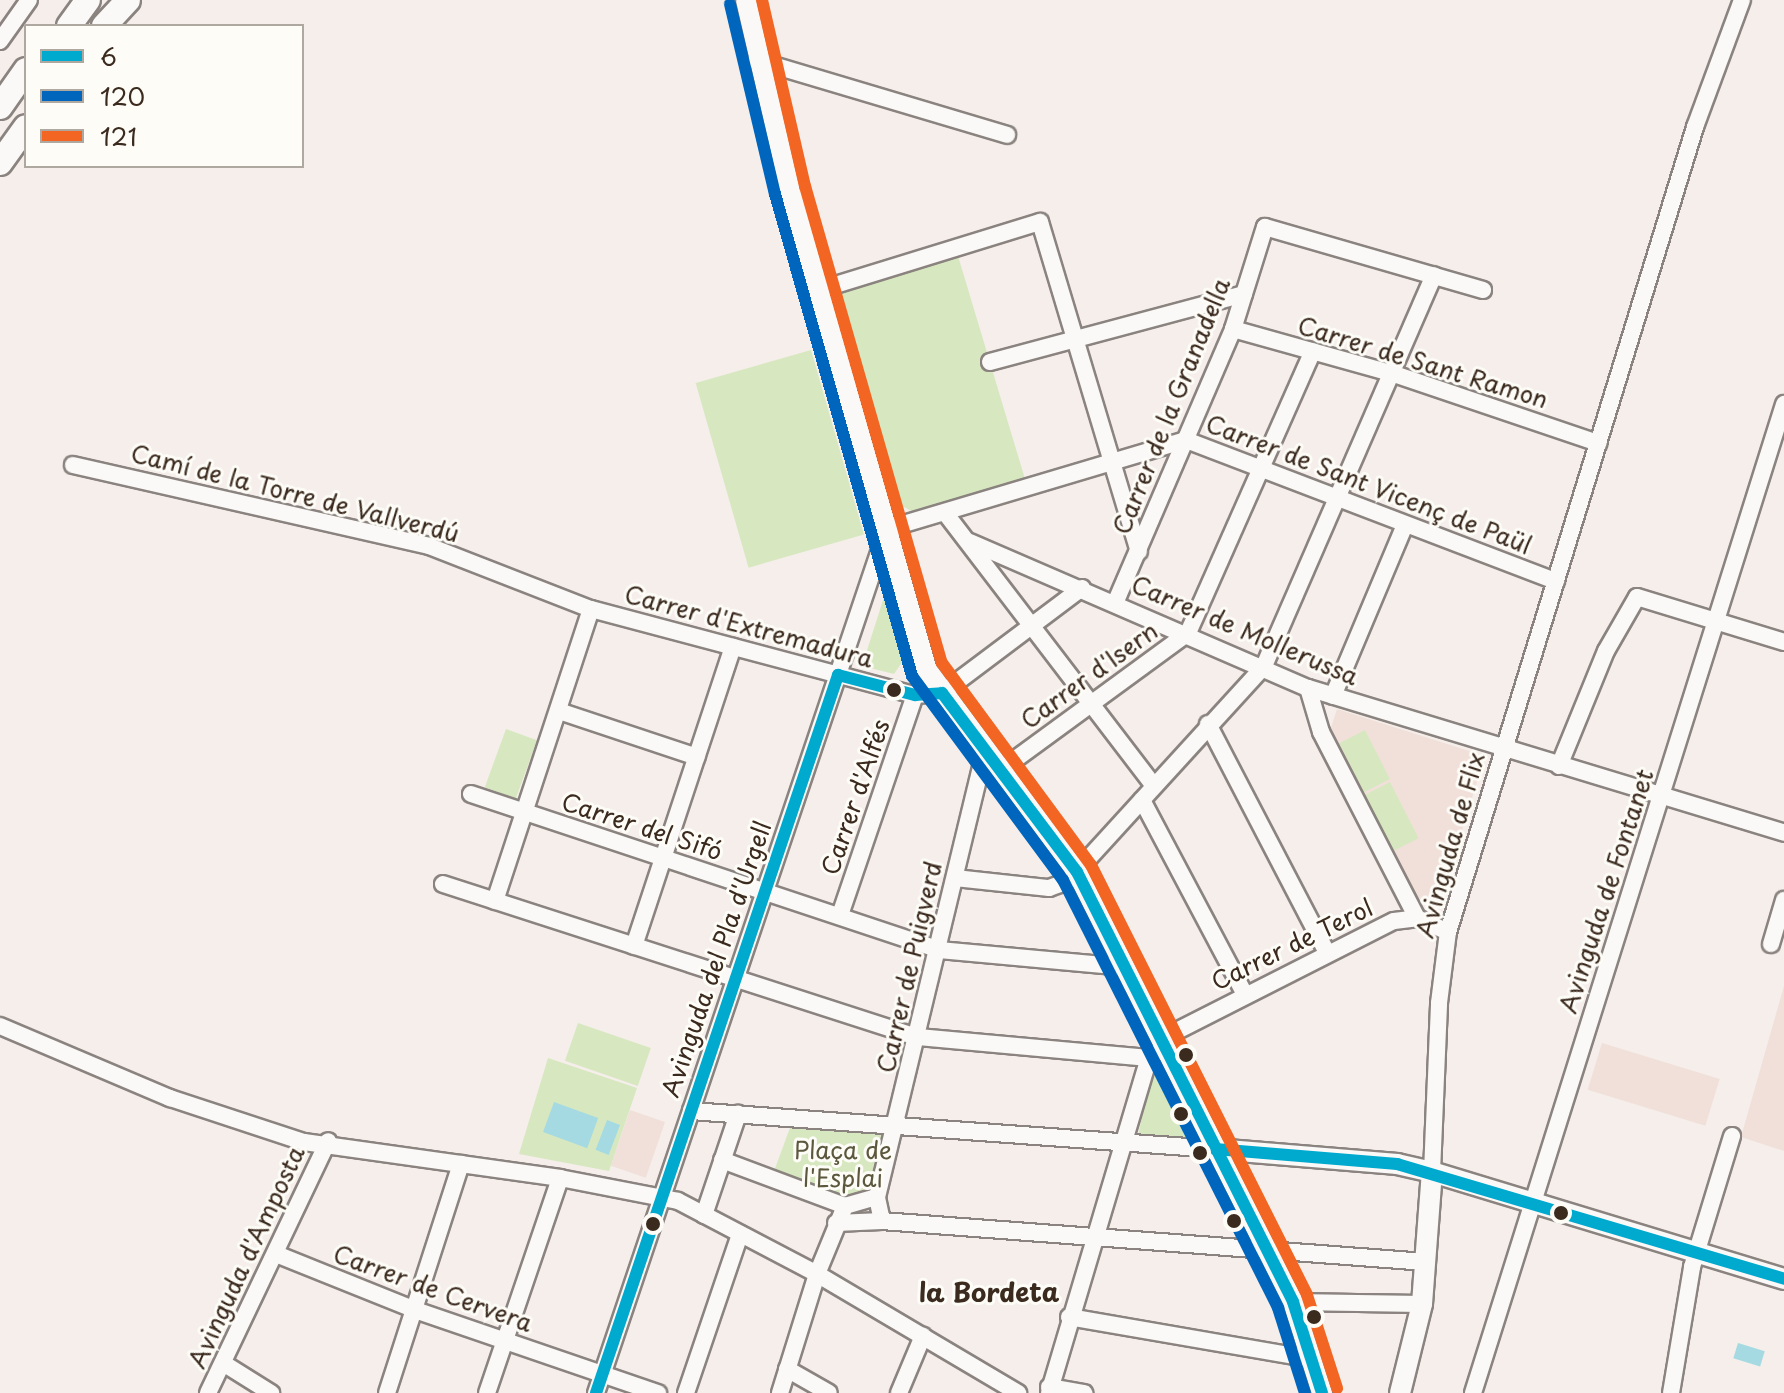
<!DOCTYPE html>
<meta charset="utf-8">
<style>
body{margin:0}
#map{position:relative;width:1784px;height:1393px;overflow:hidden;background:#f5eeea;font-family:"Playpen Sans",sans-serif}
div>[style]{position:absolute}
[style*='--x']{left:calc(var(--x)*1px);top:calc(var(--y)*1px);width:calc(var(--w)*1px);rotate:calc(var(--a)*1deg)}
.built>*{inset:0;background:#f1e0d9;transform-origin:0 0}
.green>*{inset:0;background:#d7e8c0;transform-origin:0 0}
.water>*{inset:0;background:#a5dae2;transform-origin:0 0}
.roads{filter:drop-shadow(2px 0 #8a837f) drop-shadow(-2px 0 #8a837f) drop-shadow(0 2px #8a837f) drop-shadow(0 -2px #8a837f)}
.minor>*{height:16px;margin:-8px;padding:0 8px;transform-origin:8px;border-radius:8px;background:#faf9f7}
.major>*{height:20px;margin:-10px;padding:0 10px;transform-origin:10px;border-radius:10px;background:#faf9f7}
.highway>*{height:24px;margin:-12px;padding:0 12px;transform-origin:12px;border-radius:12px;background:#faf9f7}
.bus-1>*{height:12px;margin:-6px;padding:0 6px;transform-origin:6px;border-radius:6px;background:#00a9ce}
.bus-2>*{height:12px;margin:-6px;padding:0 6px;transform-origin:6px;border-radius:6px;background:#0065bd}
.bus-3>*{height:12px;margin:-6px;padding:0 6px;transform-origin:6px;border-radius:6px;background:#f26522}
.dots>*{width:22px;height:22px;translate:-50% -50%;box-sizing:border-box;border:4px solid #fdfcf7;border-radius:50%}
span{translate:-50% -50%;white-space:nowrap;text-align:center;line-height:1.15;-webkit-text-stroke:6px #fdfcf7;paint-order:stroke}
.street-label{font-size:24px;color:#3b2a1e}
.park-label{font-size:24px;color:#5c583e}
.neighbourhood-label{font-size:26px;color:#3b2a1e;font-weight:700}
.legend{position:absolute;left:24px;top:24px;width:280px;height:144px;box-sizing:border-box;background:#fdfcf7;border:2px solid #afa8a0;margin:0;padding:10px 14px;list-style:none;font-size:24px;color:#3b2a1e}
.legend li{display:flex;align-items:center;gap:16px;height:40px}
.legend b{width:40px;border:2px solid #afa8a0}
</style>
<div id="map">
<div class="built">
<i style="clip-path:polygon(1337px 709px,1485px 756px,1439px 905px,1415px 897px,1330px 731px)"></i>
<i style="clip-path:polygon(1784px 986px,1784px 1151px,1741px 1137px)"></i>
<i style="left:1602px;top:1043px;width:123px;height:49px;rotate:17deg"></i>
<i style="left:630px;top:1110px;width:37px;height:59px;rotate:19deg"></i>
</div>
<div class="green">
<i style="clip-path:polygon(958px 256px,1025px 479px,913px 512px,890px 499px,832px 296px)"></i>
<i style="left:811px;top:350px;width:192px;height:120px;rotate:74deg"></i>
<i style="clip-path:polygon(885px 594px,905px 658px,894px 674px,862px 666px)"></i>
<i style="left:506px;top:729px;width:33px;height:62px;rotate:20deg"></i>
<i style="left:1365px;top:730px;width:55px;height:29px;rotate:63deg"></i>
<i style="left:1390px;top:782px;width:63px;height:28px;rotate:63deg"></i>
<i style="left:578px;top:1023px;width:77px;height:40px;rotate:19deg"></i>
<i style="clip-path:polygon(548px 1058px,637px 1088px,609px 1171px,519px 1154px)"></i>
<i style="clip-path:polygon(1162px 1063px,1199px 1136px,1196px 1140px,1138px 1135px,1152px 1071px)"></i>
<i style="clip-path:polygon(791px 1125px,882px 1135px,870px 1189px,848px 1200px,773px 1174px)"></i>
</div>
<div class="water">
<i style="left:554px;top:1102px;width:47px;height:32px;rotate:20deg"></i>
<i style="left:607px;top:1120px;width:14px;height:32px;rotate:21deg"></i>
<i style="left:1738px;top:1343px;width:28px;height:16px;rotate:17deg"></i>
</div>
<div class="roads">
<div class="minor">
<i style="--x:0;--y:41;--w:50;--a:-54.7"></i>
<i style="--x:756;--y:60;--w:262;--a:16.6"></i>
<i style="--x:819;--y:290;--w:231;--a:-17.1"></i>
<i style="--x:1040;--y:222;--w:344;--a:73.3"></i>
<i style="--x:1233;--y:329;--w:164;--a:15.6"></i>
<i style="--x:1391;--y:373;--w:219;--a:18.7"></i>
<i style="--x:990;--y:362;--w:263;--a:-15"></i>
<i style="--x:73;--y:465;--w:365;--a:12.8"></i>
<i style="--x:429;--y:546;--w:174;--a:21.3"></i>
<i style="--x:591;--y:609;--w:335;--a:14.9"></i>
<i style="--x:915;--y:695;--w:27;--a:-4"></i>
<i style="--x:942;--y:693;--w:175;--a:-36.9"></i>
<i style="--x:946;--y:514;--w:342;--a:52.6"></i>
<i style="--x:970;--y:542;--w:368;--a:23.4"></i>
<i style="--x:1308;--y:688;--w:498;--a:16.9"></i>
<i style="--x:1116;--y:601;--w:296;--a:-66.7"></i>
<i style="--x:1233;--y:329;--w:107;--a:-72.6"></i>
<i style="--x:1265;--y:227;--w:227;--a:16.1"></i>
<i style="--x:1308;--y:688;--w:46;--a:73.5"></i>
<i style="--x:1321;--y:732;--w:209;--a:62.7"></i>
<i style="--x:1333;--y:696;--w:186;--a:-67.2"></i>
<i style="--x:559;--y:711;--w:145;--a:18.4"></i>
<i style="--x:1208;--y:724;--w:258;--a:62.5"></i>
<i style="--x:1559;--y:766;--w:124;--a:-67.8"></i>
<i style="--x:1606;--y:651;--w:62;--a:-60.1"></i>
<i style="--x:1637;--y:597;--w:154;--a:17"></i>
<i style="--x:1002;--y:769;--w:230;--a:-36.2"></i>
<i style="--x:1188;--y:633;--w:308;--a:-66.1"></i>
<i style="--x:471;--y:794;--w:493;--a:18.4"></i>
<i style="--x:939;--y:950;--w:187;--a:5.2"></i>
<i style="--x:1142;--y:800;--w:218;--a:62.1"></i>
<i style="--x:955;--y:878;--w:95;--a:6.1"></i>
<i style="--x:1049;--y:888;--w:20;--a:-20"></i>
<i style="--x:1068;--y:881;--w:291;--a:-47.6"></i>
<i style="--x:1264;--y:666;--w:426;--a:-66.5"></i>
<i style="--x:443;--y:884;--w:499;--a:17.9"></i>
<i style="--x:918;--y:1037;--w:232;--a:5.2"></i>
<i style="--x:495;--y:901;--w:307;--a:-71.8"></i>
<i style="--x:840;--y:915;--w:232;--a:-71.2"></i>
<i style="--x:1771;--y:944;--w:46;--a:-73.5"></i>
<i style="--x:634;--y:946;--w:315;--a:-71.7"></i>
<i style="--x:0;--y:1026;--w:185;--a:23"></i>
<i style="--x:170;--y:1098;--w:141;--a:18.2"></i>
<i style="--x:304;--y:1142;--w:259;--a:8"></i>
<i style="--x:560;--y:1178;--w:120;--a:11"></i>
<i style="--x:678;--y:1201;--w:157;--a:27.7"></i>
<i style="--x:817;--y:1274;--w:234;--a:30.6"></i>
<i style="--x:1161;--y:1039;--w:261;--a:-26.9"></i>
<i style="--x:1394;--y:921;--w:23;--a:-7"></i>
<i style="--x:1417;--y:918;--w:34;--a:24"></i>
<i style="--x:691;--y:1111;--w:525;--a:4.15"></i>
<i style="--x:722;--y:1160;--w:131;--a:20.5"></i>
<i style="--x:845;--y:1206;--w:33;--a:-16"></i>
<i style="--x:1432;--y:1172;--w:169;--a:-87.6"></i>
<i style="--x:1439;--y:1003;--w:72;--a:-82.8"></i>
<i style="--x:1448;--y:932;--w:842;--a:-72.94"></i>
<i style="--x:1695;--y:127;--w:135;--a:-69.7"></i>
<i style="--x:704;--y:1215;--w:107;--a:-71.4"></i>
<i style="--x:882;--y:1221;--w:25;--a:-102"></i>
<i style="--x:877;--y:1197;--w:462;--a:-76.4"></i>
<i style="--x:836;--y:1223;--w:46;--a:-2.5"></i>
<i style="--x:882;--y:1221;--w:546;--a:4.31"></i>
<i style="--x:276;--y:1254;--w:150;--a:21.9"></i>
<i style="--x:415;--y:1310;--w:257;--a:18.9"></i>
<i style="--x:1293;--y:1302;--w:129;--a:0.9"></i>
<i style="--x:1069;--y:1317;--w:247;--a:9.8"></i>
<i style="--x:223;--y:1363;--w:57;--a:32"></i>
<i style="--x:787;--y:1369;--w:48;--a:29.7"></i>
<i style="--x:1049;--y:1387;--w:36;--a:10"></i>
<i style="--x:208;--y:1393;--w:279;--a:-64.5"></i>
<i style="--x:387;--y:1393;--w:241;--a:-72.1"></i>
<i style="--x:487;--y:1393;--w:227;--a:-71.2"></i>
<i style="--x:596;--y:1393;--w:912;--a:-71.39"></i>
<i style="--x:887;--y:529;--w:312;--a:-16.6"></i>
<i style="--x:1186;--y:440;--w:396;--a:20.9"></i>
<i style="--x:686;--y:1393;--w:168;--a:-71.2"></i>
<i style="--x:780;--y:1393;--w:125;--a:-72.7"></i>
<i style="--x:817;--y:1274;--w:74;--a:-67.6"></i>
<i style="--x:899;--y:1393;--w:62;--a:-67.2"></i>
<i style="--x:1049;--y:1393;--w:350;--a:-73.4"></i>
<i style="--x:1149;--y:1058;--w:9;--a:-36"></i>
<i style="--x:1473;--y:1393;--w:1037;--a:-72.54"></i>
<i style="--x:1671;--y:1393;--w:128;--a:-80.5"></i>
<i style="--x:1692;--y:1267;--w:137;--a:-73"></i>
</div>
<div class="major">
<i style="--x:746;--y:0;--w:195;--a:77"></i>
<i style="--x:790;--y:190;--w:499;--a:74.1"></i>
<i style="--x:927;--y:670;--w:252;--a:53.4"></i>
<i style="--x:1077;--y:872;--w:481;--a:63.3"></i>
<i style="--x:1293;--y:1302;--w:96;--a:72.3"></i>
<i style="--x:1215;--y:1149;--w:183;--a:4.7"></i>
<i style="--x:1397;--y:1164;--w:36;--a:13"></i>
<i style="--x:1432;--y:1172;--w:368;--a:16.9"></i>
<i style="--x:1400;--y:1393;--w:92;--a:-76.1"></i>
<i style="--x:1422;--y:1304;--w:132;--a:-85.7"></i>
</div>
<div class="highway">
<i style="--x:69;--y:26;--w:32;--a:-54"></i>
<i style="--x:104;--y:26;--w:35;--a:-47"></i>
<i style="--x:0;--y:107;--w:45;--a:-54.9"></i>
<i style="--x:0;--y:163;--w:44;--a:-54.2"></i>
</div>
</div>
<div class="bus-1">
<i style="--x:838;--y:675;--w:80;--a:14.6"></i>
<i style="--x:915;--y:695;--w:27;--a:-4"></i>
<i style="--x:942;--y:693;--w:224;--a:53"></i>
<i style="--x:1077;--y:872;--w:481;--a:63.3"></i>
<i style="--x:1293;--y:1302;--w:96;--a:72.3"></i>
<i style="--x:1215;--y:1149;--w:183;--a:4.7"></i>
<i style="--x:1397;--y:1164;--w:404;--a:16.5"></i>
<i style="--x:596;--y:1393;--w:758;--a:-71.37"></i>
</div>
<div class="bus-2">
<i style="--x:730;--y:4;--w:195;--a:76.7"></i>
<i style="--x:775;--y:194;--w:501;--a:74.13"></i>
<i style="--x:912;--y:676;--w:254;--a:53.5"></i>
<i style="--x:1063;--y:880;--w:479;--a:63.3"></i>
<i style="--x:1278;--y:1308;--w:89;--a:72.4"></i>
</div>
<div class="bus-3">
<i style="--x:762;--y:0;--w:191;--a:77"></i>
<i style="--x:805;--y:186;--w:496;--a:74"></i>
<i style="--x:942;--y:663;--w:251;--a:53.6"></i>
<i style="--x:1091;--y:865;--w:481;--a:63.3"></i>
<i style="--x:1307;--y:1295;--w:98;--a:72.1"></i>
</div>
<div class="dots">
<i style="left:894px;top:690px;background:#3b2a1e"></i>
<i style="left:1186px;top:1055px;background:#3b2a1e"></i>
<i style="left:1181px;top:1114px;background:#3b2a1e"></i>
<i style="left:1200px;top:1153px;background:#3b2a1e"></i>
<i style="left:1561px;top:1213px;background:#3b2a1e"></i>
<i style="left:1234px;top:1221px;background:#3b2a1e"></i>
<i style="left:653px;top:1224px;background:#3b2a1e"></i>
<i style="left:1314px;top:1317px;background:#3b2a1e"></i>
</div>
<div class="street-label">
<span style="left:1423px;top:362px;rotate:17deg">Carrer de Sant Ramon</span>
<span style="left:1171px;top:406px;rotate:-68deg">Carrer de la Granadella</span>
<span style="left:1369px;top:484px;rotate:21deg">Carrer de Sant Vicenç de Paül</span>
<span style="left:295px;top:493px;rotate:14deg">Camí de la Torre de Vallverdú</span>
<span style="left:749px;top:626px;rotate:15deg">Carrer d'Extremadura</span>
<span style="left:1245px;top:630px;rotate:23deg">Carrer de Mollerussa</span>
<span style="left:1089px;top:675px;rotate:-36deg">Carrer d'Isern</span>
<span style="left:855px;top:797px;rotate:-71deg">Carrer d'Alfés</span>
<span style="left:642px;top:826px;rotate:18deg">Carrer del Sifó</span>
<span style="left:1450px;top:845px;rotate:-74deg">Avinguda de Flix</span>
<span style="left:1606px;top:891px;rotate:-72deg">Avinguda de Fontanet</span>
<span style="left:1292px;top:944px;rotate:-26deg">Carrer de Terol</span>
<span style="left:716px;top:959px;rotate:-71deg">Avinguda del Pla d'Urgell</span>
<span style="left:909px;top:967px;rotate:-77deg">Carrer de Puigverd</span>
<span style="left:246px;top:1257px;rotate:-65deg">Avinguda d'Amposta</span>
<span style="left:433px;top:1288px;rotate:20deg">Carrer de Cervera</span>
</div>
<div class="park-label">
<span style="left:843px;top:1164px">Plaça de<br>l'Esplai</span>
</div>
<div class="neighbourhood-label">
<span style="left:989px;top:1292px">la Bordeta</span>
</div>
<ul class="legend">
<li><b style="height:10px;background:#00a9ce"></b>6</li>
<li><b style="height:10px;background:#0065bd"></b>120</li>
<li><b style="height:10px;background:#f26522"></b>121</li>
</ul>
</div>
